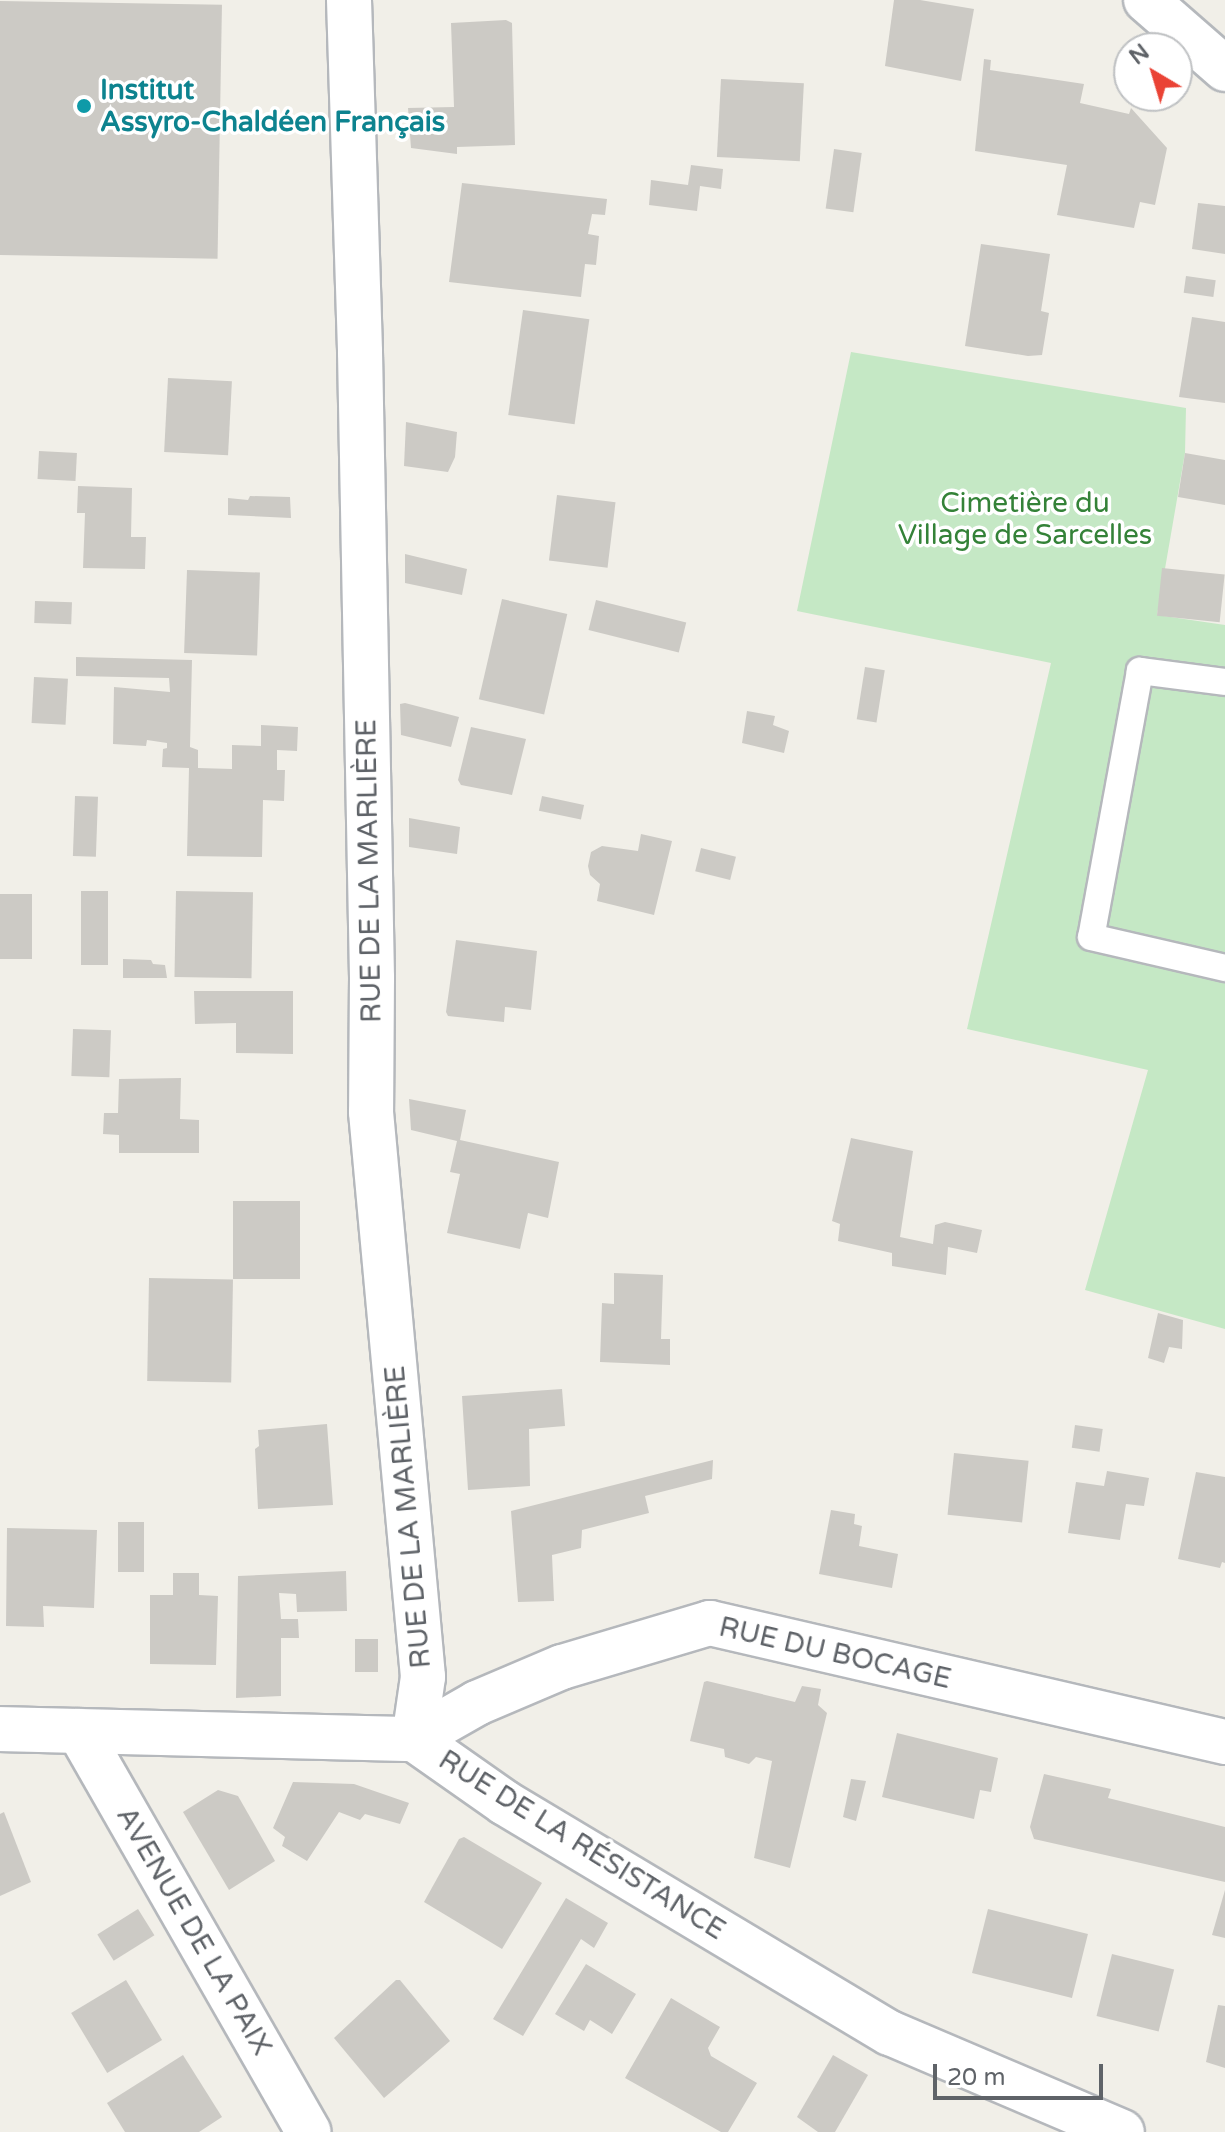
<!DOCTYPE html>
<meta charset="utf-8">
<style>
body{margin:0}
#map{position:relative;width:1225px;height:2132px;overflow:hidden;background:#f1efe8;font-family:"Varela Round",sans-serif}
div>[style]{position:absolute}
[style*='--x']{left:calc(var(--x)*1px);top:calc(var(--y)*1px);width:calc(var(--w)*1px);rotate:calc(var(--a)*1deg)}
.green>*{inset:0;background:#c5e8c5}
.building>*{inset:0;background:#cccac5;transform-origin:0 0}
.roads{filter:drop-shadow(2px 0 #b5b8bc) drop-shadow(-2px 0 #b5b8bc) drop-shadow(0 2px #b5b8bc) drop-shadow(0 -2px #b5b8bc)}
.lane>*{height:26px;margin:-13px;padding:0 13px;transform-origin:13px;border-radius:13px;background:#fff}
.street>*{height:44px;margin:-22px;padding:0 22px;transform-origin:22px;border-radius:22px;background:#fff}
.dots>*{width:22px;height:22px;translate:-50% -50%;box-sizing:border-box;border:4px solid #fff;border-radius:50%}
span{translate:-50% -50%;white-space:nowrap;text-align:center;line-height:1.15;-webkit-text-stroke:7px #fff;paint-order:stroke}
.culture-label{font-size:28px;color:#0d838f;font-weight:700}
.left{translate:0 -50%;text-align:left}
.park-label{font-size:28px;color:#348238}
.street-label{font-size:28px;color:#5f6368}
.north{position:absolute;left:1113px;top:32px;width:80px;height:80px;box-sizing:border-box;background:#fff;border:2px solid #bfc1c3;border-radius:50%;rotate:322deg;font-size:22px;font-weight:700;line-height:32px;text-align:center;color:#5f6368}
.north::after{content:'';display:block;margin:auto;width:28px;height:36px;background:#ea4335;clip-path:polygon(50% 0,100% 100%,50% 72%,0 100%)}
.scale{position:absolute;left:933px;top:2064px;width:170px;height:36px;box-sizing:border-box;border:4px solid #5f6368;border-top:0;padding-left:10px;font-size:24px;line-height:28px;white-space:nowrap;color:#5f6368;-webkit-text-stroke:6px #fff;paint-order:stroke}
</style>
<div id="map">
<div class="green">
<i style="clip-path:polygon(851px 352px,1186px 408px,1185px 453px,1157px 615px,1225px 625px,1225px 1329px,1085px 1290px,1148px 1070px,967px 1029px,1051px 663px,797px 611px)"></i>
</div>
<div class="building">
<i style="clip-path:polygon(894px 0,920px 0,974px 9px,961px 81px,885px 66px)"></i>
<i style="left:0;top:1px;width:222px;height:254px;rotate:1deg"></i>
<i style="clip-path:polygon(506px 20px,512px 23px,515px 145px,457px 147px,457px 154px,411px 148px,408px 108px,454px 107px,451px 23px)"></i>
<i style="clip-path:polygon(984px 59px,991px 60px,990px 70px,1084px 84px,1080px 103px,1129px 114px,1131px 108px,1167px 148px,1155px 205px,1140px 202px,1134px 228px,1057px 215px,1067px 165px,975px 151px)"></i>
<i style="left:721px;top:79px;width:83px;height:78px;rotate:3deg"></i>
<i style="left:834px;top:149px;width:28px;height:60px;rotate:8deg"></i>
<i style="clip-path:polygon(691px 165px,723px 169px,721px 189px,700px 186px,697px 211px,649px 205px,651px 180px,688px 185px)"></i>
<i style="clip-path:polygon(462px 183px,607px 199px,605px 215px,592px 214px,588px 234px,599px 236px,596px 265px,585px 264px,581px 297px,449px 282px)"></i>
<i style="clip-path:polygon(1198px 203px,1225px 206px,1225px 254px,1192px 249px)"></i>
<i style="clip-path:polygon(981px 244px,1050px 254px,1041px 311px,1049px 313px,1042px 355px,1028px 356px,965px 346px)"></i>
<i style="left:1186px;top:276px;width:30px;height:17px;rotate:8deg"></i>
<i style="left:523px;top:310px;width:67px;height:106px;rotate:8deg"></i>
<i style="clip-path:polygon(1192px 317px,1225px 322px,1225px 403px,1179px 397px)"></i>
<i style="left:168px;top:378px;width:64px;height:74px;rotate:3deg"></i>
<i style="clip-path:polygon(406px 422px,457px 432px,455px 457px,448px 472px,404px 466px)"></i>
<i style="left:39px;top:451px;width:38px;height:28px;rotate:3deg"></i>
<i style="clip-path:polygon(1185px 453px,1225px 460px,1225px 505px,1178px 497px)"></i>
<i style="clip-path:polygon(78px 486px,132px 488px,131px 537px,146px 537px,145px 569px,83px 568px,85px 513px,77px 513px)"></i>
<i style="left:557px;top:495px;width:59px;height:66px;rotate:7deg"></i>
<i style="clip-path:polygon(250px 496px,290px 497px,291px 518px,228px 515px,228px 498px,248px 500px)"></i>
<i style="clip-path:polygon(405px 554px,467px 569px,462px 595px,405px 583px)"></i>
<i style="left:1162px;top:568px;width:63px;height:48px;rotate:6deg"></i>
<i style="left:187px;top:570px;width:73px;height:83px;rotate:2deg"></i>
<i style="left:502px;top:599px;width:67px;height:103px;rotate:13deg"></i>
<i style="left:596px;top:600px;width:93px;height:31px;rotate:14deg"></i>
<i style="left:35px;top:601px;width:37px;height:22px;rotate:2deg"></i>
<i style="clip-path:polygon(76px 657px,192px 660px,190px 747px,198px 750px,198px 768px,232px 769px,232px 745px,261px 746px,261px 725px,298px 727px,297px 751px,277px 750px,277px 770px,285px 770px,284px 801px,263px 800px,262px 857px,187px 856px,189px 768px,162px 767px,163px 749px,167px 748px,167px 743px,147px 740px,146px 746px,113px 744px,114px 687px,170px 692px,169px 678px,76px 676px)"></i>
<i style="left:865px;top:667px;width:20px;height:53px;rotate:9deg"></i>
<i style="left:34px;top:677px;width:34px;height:46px;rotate:3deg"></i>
<i style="clip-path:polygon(405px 703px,459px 717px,451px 747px,401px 735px,400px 704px)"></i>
<i style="clip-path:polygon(747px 711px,775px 716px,773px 725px,789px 731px,784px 753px,742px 743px)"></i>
<i style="clip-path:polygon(471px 727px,526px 739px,512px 795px,461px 785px,458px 780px)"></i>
<i style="left:75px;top:796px;width:23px;height:60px;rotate:2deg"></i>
<i style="left:542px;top:796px;width:43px;height:15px;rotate:12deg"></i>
<i style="clip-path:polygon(409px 818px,460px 827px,457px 854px,409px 847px)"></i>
<i style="clip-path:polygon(641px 834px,672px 841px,654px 915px,597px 901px,600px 884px,590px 875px,588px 866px,591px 852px,602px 846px,638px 851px)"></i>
<i style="left:701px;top:848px;width:36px;height:24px;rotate:14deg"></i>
<i style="left:81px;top:891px;width:27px;height:74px"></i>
<i style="left:176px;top:891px;width:77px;height:86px;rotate:1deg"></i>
<i style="left:0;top:894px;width:32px;height:65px"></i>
<i style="clip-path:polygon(456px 940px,537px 951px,531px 1010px,505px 1007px,504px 1022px,448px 1016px,446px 1012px)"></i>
<i style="clip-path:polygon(123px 959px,151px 960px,153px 964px,165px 965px,167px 978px,123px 978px)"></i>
<i style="clip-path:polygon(194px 991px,293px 991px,293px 1054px,236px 1053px,236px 1023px,195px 1024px)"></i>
<i style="left:73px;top:1029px;width:38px;height:47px;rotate:2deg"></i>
<i style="clip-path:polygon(181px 1078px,180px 1119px,199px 1120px,199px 1153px,119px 1153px,119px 1135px,103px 1134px,104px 1113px,118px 1113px,119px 1079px)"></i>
<i style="clip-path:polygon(409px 1099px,466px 1110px,460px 1140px,559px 1162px,548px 1218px,528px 1213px,520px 1249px,447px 1233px,460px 1174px,450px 1172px,457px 1141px,411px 1130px)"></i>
<i style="clip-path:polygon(851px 1138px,913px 1151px,900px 1237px,933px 1244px,935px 1225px,945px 1222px,982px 1230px,977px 1253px,948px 1247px,946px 1275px,892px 1266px,892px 1253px,838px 1241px,840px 1224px,832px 1221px)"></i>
<i style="left:233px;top:1201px;width:67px;height:78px"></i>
<i style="clip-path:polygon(614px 1273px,663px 1275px,661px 1339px,670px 1339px,670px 1365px,600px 1362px,602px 1303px,614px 1304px)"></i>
<i style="left:149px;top:1278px;width:84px;height:103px;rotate:1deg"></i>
<i style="clip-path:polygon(1158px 1313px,1183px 1320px,1182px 1349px,1169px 1347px,1164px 1363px,1148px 1358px)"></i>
<i style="clip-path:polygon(562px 1389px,565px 1426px,529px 1429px,530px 1486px,468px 1490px,462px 1396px)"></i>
<i style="clip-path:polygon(327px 1424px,333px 1505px,258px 1509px,255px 1449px,259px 1446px,258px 1430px)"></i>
<i style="left:1075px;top:1425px;width:28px;height:23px;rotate:8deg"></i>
<i style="left:954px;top:1453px;width:75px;height:62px;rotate:6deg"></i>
<i style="clip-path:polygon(713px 1460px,712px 1479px,645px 1496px,649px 1513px,582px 1530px,581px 1548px,552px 1555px,554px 1601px,518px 1602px,511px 1511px)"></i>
<i style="clip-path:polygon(1107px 1471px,1149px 1478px,1144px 1506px,1126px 1504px,1120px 1540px,1068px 1533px,1076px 1482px,1104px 1486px)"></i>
<i style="clip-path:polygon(1196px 1472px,1225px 1477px,1225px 1563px,1222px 1562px,1220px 1568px,1178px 1559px)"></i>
<i style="clip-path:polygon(831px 1510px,855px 1514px,854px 1524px,862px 1526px,859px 1546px,898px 1554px,892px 1588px,819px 1574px)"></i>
<i style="left:118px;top:1522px;width:26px;height:50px"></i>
<i style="clip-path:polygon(7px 1528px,97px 1530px,94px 1608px,43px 1606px,44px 1627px,6px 1626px)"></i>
<i style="clip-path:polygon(346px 1571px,347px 1611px,297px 1612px,296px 1594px,279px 1593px,281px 1619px,298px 1619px,299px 1638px,281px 1638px,281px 1696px,236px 1698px,238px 1576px)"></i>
<i style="clip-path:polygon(173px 1573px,199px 1573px,199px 1595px,218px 1596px,216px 1665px,150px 1664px,150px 1595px,173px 1595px)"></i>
<i style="left:355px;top:1639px;width:23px;height:33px"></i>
<i style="clip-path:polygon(707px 1681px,795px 1702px,802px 1686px,821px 1689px,818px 1705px,827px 1713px,790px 1868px,754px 1858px,772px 1761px,756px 1757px,749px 1764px,725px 1757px,724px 1749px,690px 1741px,704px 1682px)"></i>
<i style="clip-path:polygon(897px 1733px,998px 1758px,991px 1792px,980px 1790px,974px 1819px,882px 1797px)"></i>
<i style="clip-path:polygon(1044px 1774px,1111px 1789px,1108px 1798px,1225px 1827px,1225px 1882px,1034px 1839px,1030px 1827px)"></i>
<i style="clip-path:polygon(851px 1779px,866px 1781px,856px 1821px,843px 1817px)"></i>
<i style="clip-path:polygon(293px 1782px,354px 1784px,409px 1803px,400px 1824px,365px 1814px,360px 1820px,339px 1812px,307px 1861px,282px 1846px,285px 1837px,273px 1828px)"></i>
<i style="clip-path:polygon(218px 1790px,238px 1796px,275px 1861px,229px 1890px,183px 1812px)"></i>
<i style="clip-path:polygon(4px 1812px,31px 1882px,0 1896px,0 1814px)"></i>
<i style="clip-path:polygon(464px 1837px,542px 1883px,502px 1949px,424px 1902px,459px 1839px)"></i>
<i style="clip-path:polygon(1225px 1890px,1225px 1938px,1212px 1935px)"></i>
<i style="clip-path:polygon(566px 1898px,608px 1923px,594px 1948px,581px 1939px,523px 2036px,493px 2019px)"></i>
<i style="left:138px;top:1909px;width:31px;height:48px;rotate:58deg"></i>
<i style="left:988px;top:1909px;width:103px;height:66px;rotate:14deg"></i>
<i style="left:1112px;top:1954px;width:64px;height:64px;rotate:14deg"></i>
<i style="clip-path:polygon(586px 1964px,636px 1994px,612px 2034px,590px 2020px,584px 2031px,555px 2014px)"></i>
<i style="left:126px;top:1980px;width:70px;height:64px;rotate:59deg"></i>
<i style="clip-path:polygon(396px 1980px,400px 1980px,450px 2041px,384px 2098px,334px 2038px)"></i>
<i style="clip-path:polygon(671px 1998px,720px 2027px,708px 2048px,711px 2056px,757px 2083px,728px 2132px,721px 2132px,625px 2078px)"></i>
<i style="clip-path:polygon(1218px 2005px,1225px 2006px,1225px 2068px,1206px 2062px)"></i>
<i style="clip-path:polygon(183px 2055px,222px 2117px,199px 2132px,125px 2132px,107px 2103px)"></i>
<i style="clip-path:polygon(833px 2055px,868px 2075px,835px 2132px,818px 2132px,797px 2117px)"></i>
</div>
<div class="roads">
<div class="lane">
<i style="--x:1225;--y:682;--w:86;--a:-172.6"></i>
<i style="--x:1140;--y:671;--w:270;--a:100.4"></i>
<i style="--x:1091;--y:937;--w:138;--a:13"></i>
</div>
<div class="street">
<i style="--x:349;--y:0;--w:352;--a:88.2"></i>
<i style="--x:360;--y:352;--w:626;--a:88.9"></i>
<i style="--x:372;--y:978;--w:134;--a:90.4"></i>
<i style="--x:371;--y:1112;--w:567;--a:84.74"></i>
<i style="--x:423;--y:1677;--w:63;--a:98.3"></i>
<i style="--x:1146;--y:0;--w:105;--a:41.1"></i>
<i style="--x:0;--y:1729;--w:414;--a:1.4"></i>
<i style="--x:414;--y:1739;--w:111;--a:35.1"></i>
<i style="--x:505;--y:1803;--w:448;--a:30.9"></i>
<i style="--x:890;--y:2033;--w:252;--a:23.1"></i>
<i style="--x:79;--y:1731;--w:462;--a:60.2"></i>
<i style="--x:414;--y:1739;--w:73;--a:-29.7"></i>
<i style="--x:477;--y:1703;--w:92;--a:-23"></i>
<i style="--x:562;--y:1667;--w:154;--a:-16.6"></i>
<i style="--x:710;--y:1623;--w:529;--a:13.01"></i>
</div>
</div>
<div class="dots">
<i style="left:84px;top:106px;background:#0f9aa8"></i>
</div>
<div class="culture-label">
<span class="left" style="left:100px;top:106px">Institut<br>Assyro-Chaldéen Français</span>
</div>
<div class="park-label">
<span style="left:1025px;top:519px">Cimetière du<br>Village de Sarcelles</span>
</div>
<div class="street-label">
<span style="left:369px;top:871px;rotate:-91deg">RUE DE LA MARLIÈRE</span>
<span style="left:408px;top:1517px;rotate:-95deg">RUE DE LA MARLIÈRE</span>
<span style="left:835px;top:1653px;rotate:13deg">RUE DU BOCAGE</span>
<span style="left:582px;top:1845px;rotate:32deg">RUE DE LA RÉSISTANCE</span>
<span style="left:194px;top:1931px;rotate:60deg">AVENUE DE LA PAIX</span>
</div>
<div class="north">N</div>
<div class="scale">20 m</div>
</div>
